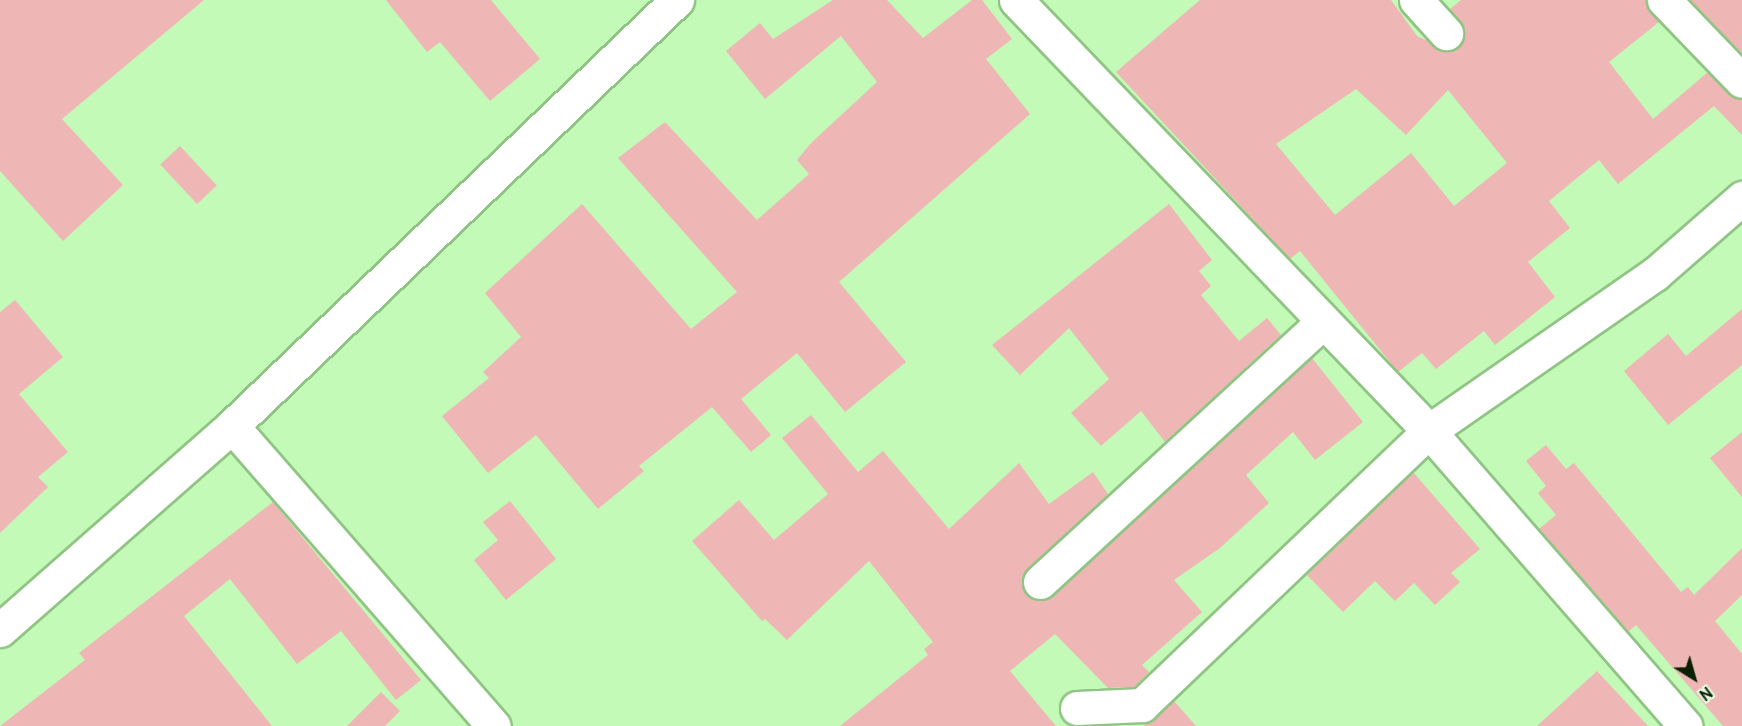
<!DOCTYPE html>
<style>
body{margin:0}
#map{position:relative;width:1742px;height:726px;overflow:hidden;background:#c4fab8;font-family:Overpass,sans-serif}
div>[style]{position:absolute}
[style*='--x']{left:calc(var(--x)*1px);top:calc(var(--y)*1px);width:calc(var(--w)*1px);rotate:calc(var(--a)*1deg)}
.building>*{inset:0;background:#eeb6b5;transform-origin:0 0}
.roads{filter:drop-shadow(2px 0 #90c484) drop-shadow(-2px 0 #90c484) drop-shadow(0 2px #90c484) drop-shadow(0 -2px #90c484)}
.minor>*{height:33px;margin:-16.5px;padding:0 16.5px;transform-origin:16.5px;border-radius:16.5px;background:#fff}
span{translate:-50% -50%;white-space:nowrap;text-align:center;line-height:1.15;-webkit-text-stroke:4.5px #e8fde3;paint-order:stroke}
.north{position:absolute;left:1664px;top:648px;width:60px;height:60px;-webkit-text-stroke:4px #e8fde3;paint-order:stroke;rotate:143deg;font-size:16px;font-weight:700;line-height:24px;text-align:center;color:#0b1f06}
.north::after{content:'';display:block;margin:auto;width:21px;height:27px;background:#0b1f06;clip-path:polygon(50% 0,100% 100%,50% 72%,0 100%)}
</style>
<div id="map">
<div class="building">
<i style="clip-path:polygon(0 0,204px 0,62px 119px,123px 185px,63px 241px,0 171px)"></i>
<i style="clip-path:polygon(386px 0,491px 0,540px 59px,490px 101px,440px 42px,427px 52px)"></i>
<i style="clip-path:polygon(833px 0,887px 0,923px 38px,972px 0,982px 0,1012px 39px,986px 59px,1030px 114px,839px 282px,906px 362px,845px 412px,797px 353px,741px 399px,771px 435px,751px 452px,712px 407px,639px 466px,644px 471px,598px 509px,536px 435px,488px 473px,442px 416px,489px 378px,483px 372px,521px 337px,485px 293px,582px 204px,691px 329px,737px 292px,618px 158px,665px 122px,757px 220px,809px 174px,797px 160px,811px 143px,877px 82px,841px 36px,765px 99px,726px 51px,760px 23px,773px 39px)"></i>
<i style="clip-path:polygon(evenodd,1200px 0,1391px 0,1417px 36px,1449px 51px,1464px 38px,1464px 28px,1450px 9px,1461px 0,1646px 0,1659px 22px,1609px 62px,1653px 119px,1708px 72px,1728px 94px,1742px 99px,1742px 135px,1714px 106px,1618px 184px,1599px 160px,1549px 201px,1570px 228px,1528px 262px,1555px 297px,1495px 345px,1484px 331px,1436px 369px,1422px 353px,1398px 372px,1300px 251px,1290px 259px,1116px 72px,1200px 0,1356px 89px,1406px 135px,1448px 90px,1507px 163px,1454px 206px,1411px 153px,1335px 215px,1276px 144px,1356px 89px)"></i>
<i style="clip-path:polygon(1690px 0,1742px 0,1742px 54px)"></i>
<i style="left:180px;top:146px;width:54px;height:27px;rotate:47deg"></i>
<i style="clip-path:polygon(1169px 204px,1212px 260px,1199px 271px,1211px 286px,1201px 295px,1239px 341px,1267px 318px,1281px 335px,1165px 442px,1141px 411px,1101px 446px,1071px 413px,1109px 379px,1069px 328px,1020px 375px,992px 345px)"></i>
<i style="clip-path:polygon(15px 300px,63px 357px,19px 394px,68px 452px,38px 477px,48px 487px,0 533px,0 312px)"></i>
<i style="clip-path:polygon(1742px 309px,1742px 365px,1668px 425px,1624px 371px,1668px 334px,1686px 356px)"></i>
<i style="clip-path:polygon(1312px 358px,1363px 422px,1315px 460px,1293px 432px,1246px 475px,1269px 503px,1220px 548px,1174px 580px,1202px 612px,1142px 665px,1149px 672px,1134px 687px,1108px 688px,1055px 634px,1010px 671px,1056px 726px,840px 726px,928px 655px,924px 649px,933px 642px,869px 561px,787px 640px,765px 619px,762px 621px,692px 541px,739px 500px,774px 540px,828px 494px,782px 438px,811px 415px,858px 472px,883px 451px,949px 529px,1019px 463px,1049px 504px,1093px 472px,1108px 494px,1022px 576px,1027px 595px,1045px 600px)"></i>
<i style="clip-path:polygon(1742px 432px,1742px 497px,1710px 458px)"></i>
<i style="clip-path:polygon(1546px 445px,1566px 469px,1574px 463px,1681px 592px,1688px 587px,1694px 595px,1742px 548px,1742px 595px,1715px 621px,1742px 654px,1742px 726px,1723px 726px,1636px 625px,1628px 632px,1539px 529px,1556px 515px,1538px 493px,1546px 486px,1526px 461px)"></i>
<i style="clip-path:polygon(1413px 472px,1480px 549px,1451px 573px,1460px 582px,1435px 605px,1414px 583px,1395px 601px,1375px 581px,1343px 612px,1307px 575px)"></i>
<i style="clip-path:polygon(510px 501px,556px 559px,506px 600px,474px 560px,498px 540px,483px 522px)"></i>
<i style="clip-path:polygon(273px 502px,421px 680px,396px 700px,341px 631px,297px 664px,230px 579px,184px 616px,272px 726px,0 726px,85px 660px,79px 653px)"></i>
<i style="clip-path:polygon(1597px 671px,1648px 726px,1537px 726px)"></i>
<i style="clip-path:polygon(381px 692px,400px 711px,385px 726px,347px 726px)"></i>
<i style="clip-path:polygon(1174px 701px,1196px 726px,1145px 726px,1143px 724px)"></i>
</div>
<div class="roads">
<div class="minor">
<i style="--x:1016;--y:0;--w:597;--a:46.22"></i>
<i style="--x:1429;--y:431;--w:391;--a:49"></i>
<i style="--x:1416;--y:0;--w:45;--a:47.7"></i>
<i style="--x:1664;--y:0;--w:112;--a:46.1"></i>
<i style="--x:232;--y:426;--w:398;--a:48.9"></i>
<i style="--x:1040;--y:582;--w:383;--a:-42.6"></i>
<i style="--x:0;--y:630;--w:309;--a:-41.3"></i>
<i style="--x:232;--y:426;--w:616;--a:-43.75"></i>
<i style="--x:1077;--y:708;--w:65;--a:-2.6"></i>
<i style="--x:1142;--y:705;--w:397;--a:-43.7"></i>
<i style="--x:1429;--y:431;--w:275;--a:-34.8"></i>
<i style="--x:1655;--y:274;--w:116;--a:-41.1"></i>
</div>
</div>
<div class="north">N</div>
</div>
